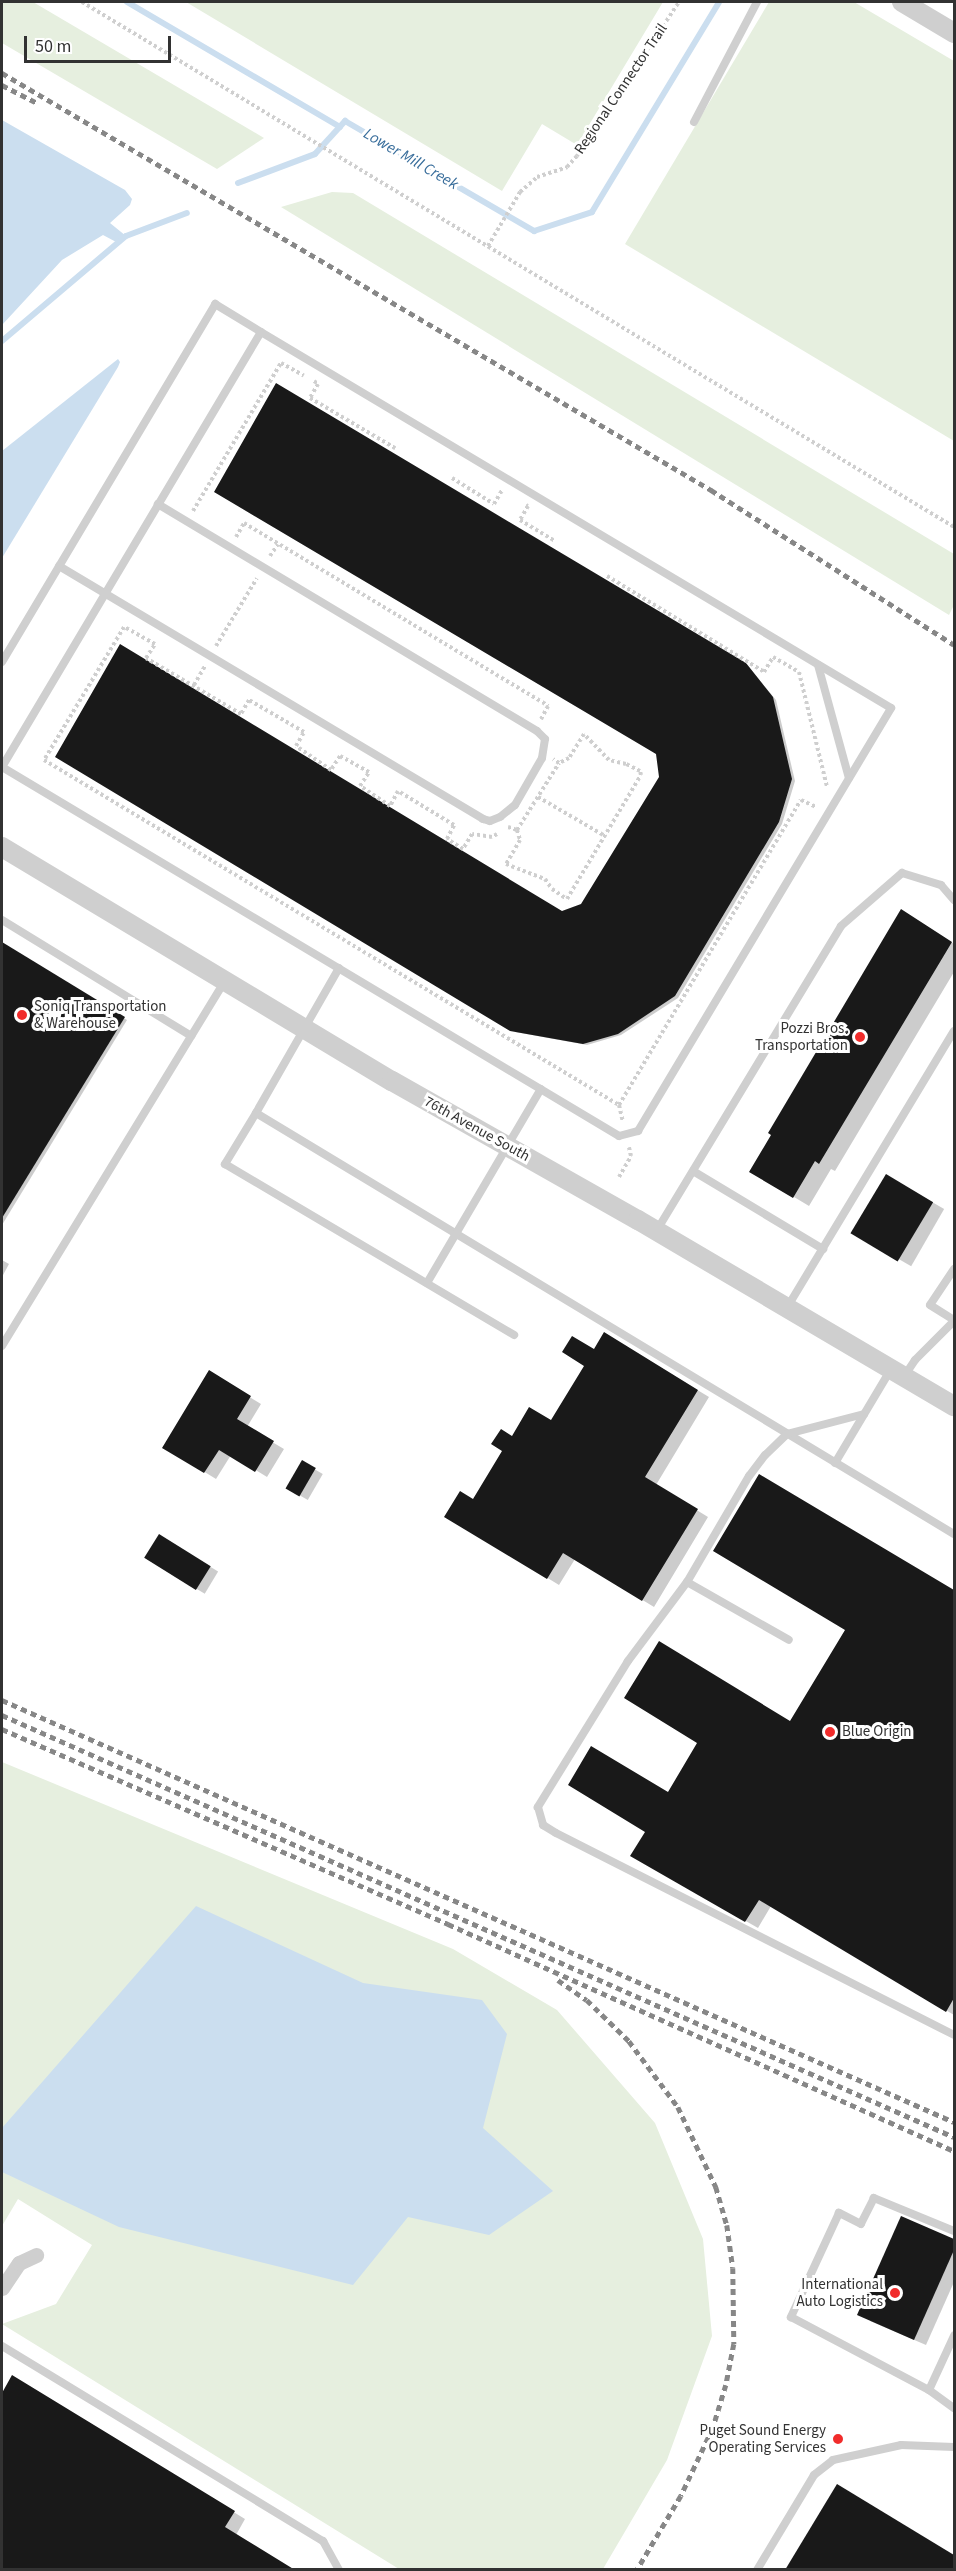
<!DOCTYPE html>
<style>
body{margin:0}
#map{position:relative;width:956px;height:2571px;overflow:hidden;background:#fff;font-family:"Source Sans 3",sans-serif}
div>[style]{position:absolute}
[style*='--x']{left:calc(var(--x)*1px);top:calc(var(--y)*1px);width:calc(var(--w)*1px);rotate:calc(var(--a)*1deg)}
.green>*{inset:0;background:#e6efdf}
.water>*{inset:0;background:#cbdeef}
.shadow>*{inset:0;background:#0003;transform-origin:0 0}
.stream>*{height:6px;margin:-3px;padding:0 3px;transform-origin:3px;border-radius:3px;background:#cbdeef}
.building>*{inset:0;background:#191919;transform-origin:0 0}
.path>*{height:4px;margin-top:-2px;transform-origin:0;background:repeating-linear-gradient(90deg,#cfcfcf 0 3px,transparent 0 6px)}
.service>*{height:8px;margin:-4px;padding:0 4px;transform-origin:4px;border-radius:4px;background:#cfcfcf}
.minor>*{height:15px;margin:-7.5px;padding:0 7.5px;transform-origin:7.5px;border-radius:7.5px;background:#cfcfcf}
.tertiary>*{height:20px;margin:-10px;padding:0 10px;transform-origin:10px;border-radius:10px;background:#cfcfcf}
.rail>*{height:4.5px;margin-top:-2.25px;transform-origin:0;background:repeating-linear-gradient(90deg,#878787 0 6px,transparent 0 10.5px)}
.dots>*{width:16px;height:16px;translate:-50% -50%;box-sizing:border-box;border:3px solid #fff;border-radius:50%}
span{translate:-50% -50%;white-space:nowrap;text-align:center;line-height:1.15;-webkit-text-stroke:6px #fff;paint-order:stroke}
.street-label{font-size:15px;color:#323232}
.poi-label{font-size:15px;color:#323232}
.left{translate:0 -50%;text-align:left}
.right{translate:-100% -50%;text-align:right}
.water-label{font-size:16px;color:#386d9b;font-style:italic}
.frame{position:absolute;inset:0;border:3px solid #323232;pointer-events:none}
.scale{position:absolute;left:24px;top:36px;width:147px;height:27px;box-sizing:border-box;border:3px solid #323232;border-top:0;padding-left:8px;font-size:18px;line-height:21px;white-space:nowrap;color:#323232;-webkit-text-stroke:4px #fff;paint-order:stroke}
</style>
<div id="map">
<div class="green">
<i style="clip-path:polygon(2px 2px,33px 2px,264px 138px,217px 169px,2px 43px)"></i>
<i style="clip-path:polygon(186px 2px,663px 2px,577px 145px,542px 124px,502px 191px)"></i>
<i style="clip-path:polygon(769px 2px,854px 2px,954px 61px,954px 441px,625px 244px)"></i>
<i style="clip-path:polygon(332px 192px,353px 193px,954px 554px,954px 605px,949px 615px,281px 207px)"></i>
<i style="clip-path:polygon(2px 1762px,453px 1949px,557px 2010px,655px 2123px,703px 2239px,712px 2336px,667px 2460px,603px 2569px,399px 2569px,2px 2324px,56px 2304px,92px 2245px,18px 2199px,2px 2226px)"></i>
</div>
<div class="water">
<i style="clip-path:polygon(2px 120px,125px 190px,132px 199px,130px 205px,110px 223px,126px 236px,118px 243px,103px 235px,62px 260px,2px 325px)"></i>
<i style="clip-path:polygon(118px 359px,120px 362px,118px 367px,2px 558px,2px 451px)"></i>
<i style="clip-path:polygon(196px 1906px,363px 1983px,482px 2000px,507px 2034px,483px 2128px,553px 2191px,489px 2235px,408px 2217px,353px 2285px,119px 2227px,2px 2172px,2px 2128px)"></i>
</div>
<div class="shadow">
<i style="clip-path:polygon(276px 385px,749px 667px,776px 700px,795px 781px,782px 824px,678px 998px,621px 1035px,587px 1045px,515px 1032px,562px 913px,582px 905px,661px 777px,657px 753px)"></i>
<i style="clip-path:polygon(917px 920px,954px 944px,954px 972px,835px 1171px,831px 1169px,809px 1206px,751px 1171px)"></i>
<i style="clip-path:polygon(2px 943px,127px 1020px,2px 1225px)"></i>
<i style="left:887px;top:1176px;width:66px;height:66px;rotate:30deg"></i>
<i style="clip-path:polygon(2px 1260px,9px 1264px,2px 1277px)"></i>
<i style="clip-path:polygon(605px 1334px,709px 1397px,656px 1485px,708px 1517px,654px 1607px,575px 1559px,559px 1585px,446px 1516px,474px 1501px,513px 1438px,551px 1422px,600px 1354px)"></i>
<i style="clip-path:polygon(209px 1372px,261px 1404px,247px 1427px,284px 1449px,267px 1477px,231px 1455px,216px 1479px,164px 1447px)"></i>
<i style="left:302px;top:1462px;width:24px;height:30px;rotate:30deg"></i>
<i style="clip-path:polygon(760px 1476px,954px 1592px,954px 2015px,771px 1906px,758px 1928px,632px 1856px,668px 1794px,790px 1723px,847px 1629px)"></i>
<i style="left:159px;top:1536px;width:69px;height:26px;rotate:31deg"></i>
<i style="clip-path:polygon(902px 2218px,954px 2241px,954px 2282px,926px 2345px,870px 2321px)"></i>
<i style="clip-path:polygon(13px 2377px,245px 2519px,236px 2535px,293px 2570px,2px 2570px,2px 2396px)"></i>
</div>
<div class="stream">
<i style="--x:127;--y:2;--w:247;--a:30.4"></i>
<i style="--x:238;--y:183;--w:82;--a:-20.6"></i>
<i style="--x:315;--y:154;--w:45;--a:-47.7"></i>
<i style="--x:345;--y:121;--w:219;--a:30.2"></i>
<i style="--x:534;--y:231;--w:61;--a:-18.1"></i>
<i style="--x:592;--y:212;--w:245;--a:-58.8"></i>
<i style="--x:2;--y:341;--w:162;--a:-40.3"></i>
<i style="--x:126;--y:236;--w:65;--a:-20.7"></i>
</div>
<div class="building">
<i style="clip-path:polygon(276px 383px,746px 663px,773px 697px,792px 779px,779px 822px,675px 996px,618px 1034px,583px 1044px,510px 1031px,55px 757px,120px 644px,562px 911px,581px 904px,659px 777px,656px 754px,214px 492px)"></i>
<i style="clip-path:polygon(901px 909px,952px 942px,819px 1164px,815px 1161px,793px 1198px,749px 1172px,771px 1135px,768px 1133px)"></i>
<i style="clip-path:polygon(2px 942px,125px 1017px,2px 1218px)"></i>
<i style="left:886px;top:1174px;width:55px;height:69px;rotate:31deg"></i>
<i style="clip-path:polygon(604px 1332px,698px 1390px,645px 1477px,698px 1509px,642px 1601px,563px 1553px,547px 1579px,444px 1517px,460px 1491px,473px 1499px,502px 1451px,491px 1444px,501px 1429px,512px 1436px,529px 1407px,551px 1420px,584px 1366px,562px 1352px,572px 1336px,594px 1349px)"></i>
<i style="clip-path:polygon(209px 1370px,251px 1396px,237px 1419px,274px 1441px,255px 1472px,219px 1450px,204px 1473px,162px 1448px)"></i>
<i style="left:302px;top:1460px;width:16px;height:33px;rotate:30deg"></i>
<i style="clip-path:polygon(759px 1474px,954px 1590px,954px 1998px,946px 2012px,759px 1900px,745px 1922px,630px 1856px,645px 1832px,568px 1785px,591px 1746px,668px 1792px,697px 1743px,624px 1698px,659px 1641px,790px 1721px,845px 1630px,713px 1551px)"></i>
<i style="left:159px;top:1534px;width:61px;height:28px;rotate:32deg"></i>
<i style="clip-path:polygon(901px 2216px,954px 2239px,954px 2250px,914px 2340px,857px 2315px)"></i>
<i style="clip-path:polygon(12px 2375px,235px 2511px,225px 2527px,295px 2570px,2px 2570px,2px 2393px)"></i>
<i style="clip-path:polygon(837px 2484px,954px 2555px,954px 2570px,785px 2570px)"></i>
</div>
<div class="path">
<i style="--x:82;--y:2;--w:1018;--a:31.05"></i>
<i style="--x:488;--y:246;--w:63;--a:-59.3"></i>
<i style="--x:520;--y:192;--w:23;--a:-41"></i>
<i style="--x:537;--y:177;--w:32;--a:-18"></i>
<i style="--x:567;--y:167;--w:15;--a:-48"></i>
<i style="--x:577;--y:156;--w:185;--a:-56.5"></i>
<i style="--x:314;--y:381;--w:5;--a:37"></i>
<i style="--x:318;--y:384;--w:16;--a:120"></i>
<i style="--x:310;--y:398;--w:99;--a:30.5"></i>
<i style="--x:452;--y:478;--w:49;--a:31.8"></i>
<i style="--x:494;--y:504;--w:16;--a:-60"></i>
<i style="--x:526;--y:505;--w:2;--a:27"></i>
<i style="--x:528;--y:506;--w:16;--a:120"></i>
<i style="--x:520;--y:520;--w:41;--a:31"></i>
<i style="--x:193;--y:511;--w:172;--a:-59.3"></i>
<i style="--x:281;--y:363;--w:26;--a:29"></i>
<i style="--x:236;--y:537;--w:16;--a:-60"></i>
<i style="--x:244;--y:523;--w:355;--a:31"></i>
<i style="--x:548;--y:706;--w:15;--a:118"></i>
<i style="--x:270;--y:556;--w:14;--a:-56"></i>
<i style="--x:607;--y:576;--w:184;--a:31.4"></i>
<i style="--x:764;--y:672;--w:17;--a:-59"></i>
<i style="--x:773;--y:657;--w:30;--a:30"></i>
<i style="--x:799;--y:672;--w:118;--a:76.3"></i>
<i style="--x:216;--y:646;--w:79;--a:-58.9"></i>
<i style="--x:194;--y:685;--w:22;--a:-60"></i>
<i style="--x:538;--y:797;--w:78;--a:30.2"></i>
<i style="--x:508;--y:827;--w:9;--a:18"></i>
<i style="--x:517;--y:830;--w:10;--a:73"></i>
<i style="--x:520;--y:840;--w:28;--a:120"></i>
<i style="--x:506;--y:864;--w:42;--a:21"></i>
<i style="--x:545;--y:879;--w:12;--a:55"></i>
<i style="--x:552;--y:889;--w:18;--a:34"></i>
<i style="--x:567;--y:899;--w:144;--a:-59.2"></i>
<i style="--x:641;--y:775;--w:4;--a:-104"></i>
<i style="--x:640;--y:771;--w:16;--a:-153"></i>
<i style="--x:626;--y:764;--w:17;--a:-167"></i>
<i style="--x:609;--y:760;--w:36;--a:-134"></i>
<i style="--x:584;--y:734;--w:28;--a:122"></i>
<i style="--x:569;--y:758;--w:11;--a:153"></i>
<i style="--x:559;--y:763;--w:7;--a:-146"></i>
<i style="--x:517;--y:830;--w:79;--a:-57.9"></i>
<i style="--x:497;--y:834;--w:6;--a:149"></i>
<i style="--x:492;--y:837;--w:20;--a:-171"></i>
<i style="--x:472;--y:834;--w:17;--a:121"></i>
<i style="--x:463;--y:849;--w:19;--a:-148"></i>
<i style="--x:447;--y:839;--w:16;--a:-63"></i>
<i style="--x:454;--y:825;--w:66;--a:-148.7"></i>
<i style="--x:398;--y:791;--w:17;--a:118"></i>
<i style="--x:390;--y:806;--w:36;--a:-146"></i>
<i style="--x:360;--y:786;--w:17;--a:-57"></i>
<i style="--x:369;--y:772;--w:33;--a:-151"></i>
<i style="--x:340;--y:756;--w:17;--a:123"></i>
<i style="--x:331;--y:770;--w:42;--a:-145.6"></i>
<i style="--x:296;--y:746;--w:16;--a:-60"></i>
<i style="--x:304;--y:732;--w:64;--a:-149.8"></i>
<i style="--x:249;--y:700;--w:16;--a:120"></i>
<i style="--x:241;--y:714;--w:110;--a:-149.5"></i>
<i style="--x:146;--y:658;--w:17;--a:-57"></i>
<i style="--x:155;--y:644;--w:35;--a:-151"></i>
<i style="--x:124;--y:627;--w:155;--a:121"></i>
<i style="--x:44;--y:760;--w:671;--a:30.96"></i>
<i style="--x:619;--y:1105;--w:355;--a:-59.2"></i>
<i style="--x:801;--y:800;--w:17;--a:25"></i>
<i style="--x:619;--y:1105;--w:17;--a:77"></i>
<i style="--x:619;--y:1177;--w:24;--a:-60"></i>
<i style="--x:631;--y:1156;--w:9;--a:-103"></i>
</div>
<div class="service">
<i style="--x:694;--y:122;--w:136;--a:-62.3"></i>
<i style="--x:59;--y:566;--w:494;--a:30.8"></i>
<i style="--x:483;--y:819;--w:7;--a:16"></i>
<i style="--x:490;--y:821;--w:11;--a:-22"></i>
<i style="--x:500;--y:817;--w:19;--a:-39"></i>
<i style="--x:515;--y:805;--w:54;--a:-60.1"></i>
<i style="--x:542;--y:758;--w:19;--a:-81"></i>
<i style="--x:545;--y:739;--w:11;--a:-135"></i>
<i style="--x:537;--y:731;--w:442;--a:-149.1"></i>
<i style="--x:2;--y:662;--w:417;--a:-59.2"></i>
<i style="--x:215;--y:304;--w:54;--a:31.3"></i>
<i style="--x:261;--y:332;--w:506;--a:120.77"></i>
<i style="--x:2;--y:767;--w:719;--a:30.88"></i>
<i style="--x:619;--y:1136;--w:20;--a:-15"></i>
<i style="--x:638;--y:1131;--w:493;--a:-59.1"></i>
<i style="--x:891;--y:708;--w:734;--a:-149.17"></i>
<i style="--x:818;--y:665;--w:117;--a:74.7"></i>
<i style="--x:2;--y:920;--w:222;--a:31.5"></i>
<i style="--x:339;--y:968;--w:167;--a:119.8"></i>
<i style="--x:256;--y:1113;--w:815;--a:31.1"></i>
<i style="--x:256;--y:1113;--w:60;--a:121.3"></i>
<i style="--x:225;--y:1164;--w:336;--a:30.6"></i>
<i style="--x:693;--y:1171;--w:152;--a:31"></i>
<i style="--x:657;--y:1230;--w:355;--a:-58.8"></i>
<i style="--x:841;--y:926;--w:81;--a:-41"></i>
<i style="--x:902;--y:873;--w:41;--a:17.1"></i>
<i style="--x:941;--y:885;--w:20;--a:49"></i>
<i style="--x:954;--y:1269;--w:43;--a:123.7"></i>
<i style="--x:930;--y:1305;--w:28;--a:32"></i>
<i style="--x:427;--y:1283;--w:225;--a:-59.6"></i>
<i style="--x:788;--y:1306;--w:321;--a:-58.9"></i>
<i style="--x:2;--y:1346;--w:426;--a:-58.6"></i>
<i style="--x:905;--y:1375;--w:18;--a:-56"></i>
<i style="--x:915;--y:1360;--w:55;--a:-45"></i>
<i style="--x:864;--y:1414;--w:80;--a:165.4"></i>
<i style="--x:787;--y:1434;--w:30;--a:136"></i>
<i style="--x:765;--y:1455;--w:26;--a:127"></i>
<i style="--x:749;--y:1476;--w:123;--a:120.3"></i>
<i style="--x:687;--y:1582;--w:99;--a:126.8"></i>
<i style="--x:628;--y:1661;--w:172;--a:121.7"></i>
<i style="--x:538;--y:1807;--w:19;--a:74"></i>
<i style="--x:543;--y:1825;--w:15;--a:32"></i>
<i style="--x:556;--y:1833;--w:446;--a:26.9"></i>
<i style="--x:835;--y:1463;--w:109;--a:-59.2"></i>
<i style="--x:687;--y:1582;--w:117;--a:29.6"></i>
<i style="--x:954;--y:2231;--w:87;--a:-157.6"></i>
<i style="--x:874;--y:2198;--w:29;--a:117"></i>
<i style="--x:861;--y:2224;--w:25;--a:-153"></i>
<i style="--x:839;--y:2213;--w:115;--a:114.8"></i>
<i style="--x:791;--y:2317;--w:156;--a:27.9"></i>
<i style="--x:929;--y:2390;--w:31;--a:36"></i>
<i style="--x:2;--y:2346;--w:376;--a:31.3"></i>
<i style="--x:323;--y:2541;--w:33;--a:61"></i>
<i style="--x:929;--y:2390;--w:60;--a:-65.2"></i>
<i style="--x:757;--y:2570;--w:111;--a:-59"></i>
<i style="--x:814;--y:2475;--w:24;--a:-38"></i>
<i style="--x:833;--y:2460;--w:70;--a:-12.4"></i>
<i style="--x:901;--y:2445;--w:53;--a:2.2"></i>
</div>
<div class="minor">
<i style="--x:2;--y:2288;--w:30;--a:-56"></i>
<i style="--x:19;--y:2263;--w:19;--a:-25"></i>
</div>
<div class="tertiary">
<i style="--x:902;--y:2;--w:61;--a:30.8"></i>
<i style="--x:2;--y:847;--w:455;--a:31"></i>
<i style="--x:392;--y:1081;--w:283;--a:29.5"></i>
<i style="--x:638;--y:1220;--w:367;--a:30.5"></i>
</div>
<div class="rail">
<i style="--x:2;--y:73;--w:823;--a:30.46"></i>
<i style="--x:711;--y:490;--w:288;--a:32.5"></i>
<i style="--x:2;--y:85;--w:38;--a:27"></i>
<i style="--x:2;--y:1700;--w:1041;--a:23.91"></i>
<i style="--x:2;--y:1715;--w:1041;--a:23.91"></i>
<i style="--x:2;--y:1729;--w:487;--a:23.6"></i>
<i style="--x:448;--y:1924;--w:555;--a:24.16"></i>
<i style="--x:558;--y:1980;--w:35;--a:35"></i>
<i style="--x:587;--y:2000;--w:59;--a:44.3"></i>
<i style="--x:629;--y:2041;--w:82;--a:53.4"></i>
<i style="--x:678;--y:2107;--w:89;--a:64.6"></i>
<i style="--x:716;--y:2187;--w:40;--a:74"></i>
<i style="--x:727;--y:2225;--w:43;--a:82.1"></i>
<i style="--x:733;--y:2268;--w:76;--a:89.2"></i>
<i style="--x:734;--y:2344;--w:42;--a:101"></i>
<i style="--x:726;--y:2385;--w:45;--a:106.8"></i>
<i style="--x:713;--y:2428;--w:75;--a:115.2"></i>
<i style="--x:681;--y:2496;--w:86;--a:120.7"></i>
</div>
<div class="dots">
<i style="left:22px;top:1015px;background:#f12c2b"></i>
<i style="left:860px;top:1037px;background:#f12c2b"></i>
<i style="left:830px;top:1732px;background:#f12c2b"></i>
<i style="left:895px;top:2293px;background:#f12c2b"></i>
<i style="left:838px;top:2439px;background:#f12c2b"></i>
</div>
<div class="street-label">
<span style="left:621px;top:89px;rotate:-56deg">Regional Connector Trail</span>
<span style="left:477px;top:1129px;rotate:29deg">76th Avenue South</span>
</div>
<div class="poi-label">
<span class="left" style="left:34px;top:1015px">Soniq Transportation<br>&amp; Warehouse</span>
<span class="right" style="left:848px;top:1037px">Pozzi Bros.<br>Transportation</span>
<span class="left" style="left:842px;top:1732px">Blue Origin</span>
<span class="right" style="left:883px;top:2293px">International<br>Auto Logistics</span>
<span class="right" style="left:826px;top:2439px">Puget Sound Energy<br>Operating Services</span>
</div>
<div class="water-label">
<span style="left:411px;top:159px;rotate:30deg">Lower Mill Creek</span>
</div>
<div class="frame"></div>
<div class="scale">50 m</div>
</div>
